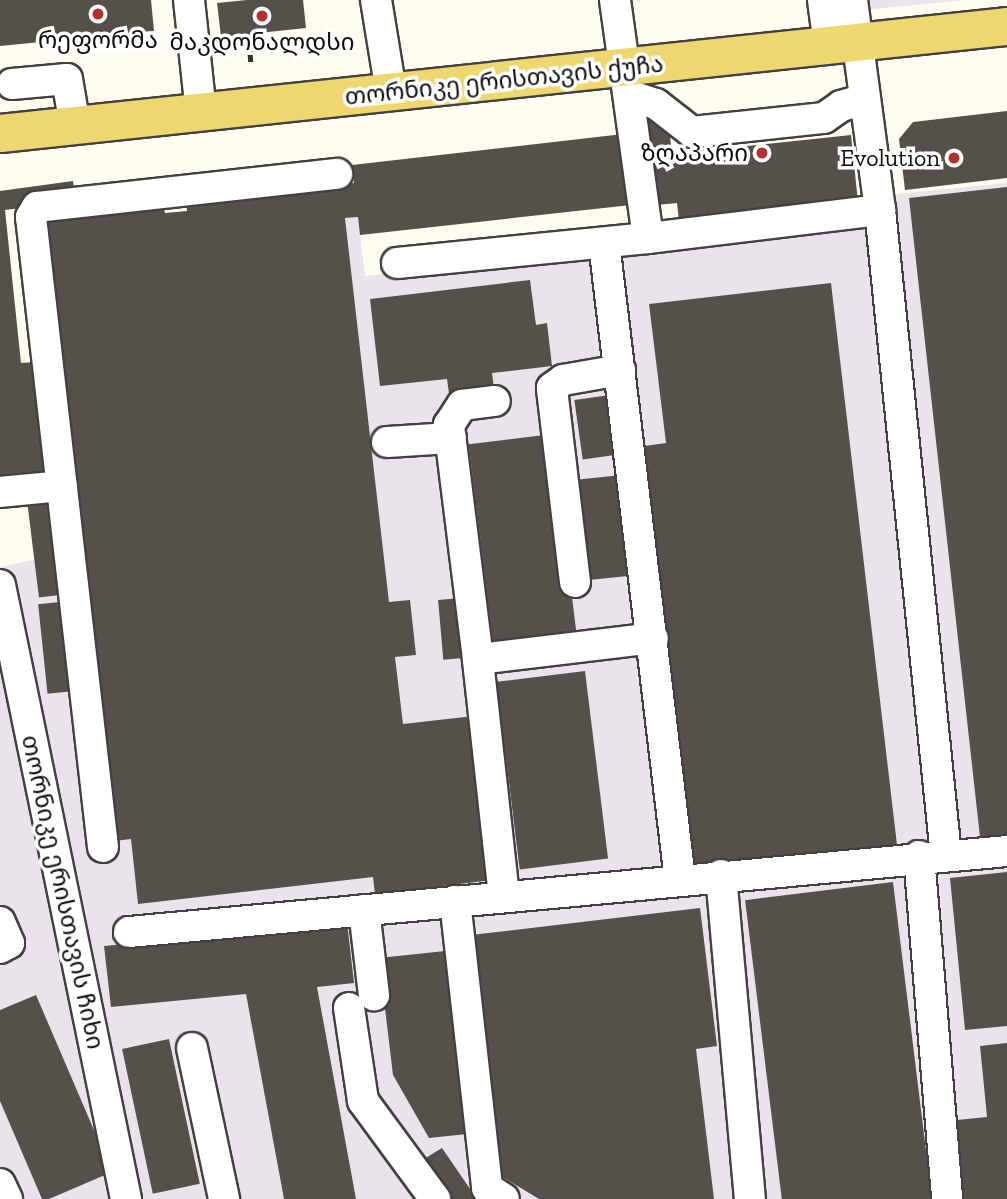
<!DOCTYPE html>
<meta charset="utf-8">
<style>
body{margin:0}
#map{position:relative;width:1007px;height:1199px;overflow:hidden;background:#fefcef;font-family:"Zilla Slab","Noto Sans Georgian",serif}
div>[style]{position:absolute}
[style*='--x']{left:calc(var(--x)*1px);top:calc(var(--y)*1px);width:calc(var(--w)*1px);rotate:calc(var(--a)*1deg)}
.industrial>*{inset:0;background:#ebe3ec}
.building>*{inset:0;background:#56504b;transform-origin:0 0}
.path>*{height:4.5px;margin-top:-2.25px;transform-origin:0;background:repeating-linear-gradient(90deg,#303030 0 7px,transparent 0 10.5px)}
.roads{filter:drop-shadow(2px 0 #414141) drop-shadow(-2px 0 #414141) drop-shadow(0 2px #414141) drop-shadow(0 -2px #414141)}
.minor>*{height:30px;margin:-15px;padding:0 15px;transform-origin:15px;border-radius:15px;background:#fff}
.major>*{height:37px;margin:-18.5px;padding:0 18.5px;transform-origin:18.5px;border-radius:18.5px;background:#efd66e}
.dots>*{width:19px;height:19px;translate:-50% -50%;box-sizing:border-box;border:4px solid #fff;border-radius:50%}
span{translate:-50% -50%;white-space:nowrap;text-align:center;line-height:1.15;-webkit-text-stroke:7px #fff;paint-order:stroke}
.poi-label{font-size:24px;color:#0e0e0e}
.right{translate:-100% -50%;text-align:right}
.street-label{font-size:24px;color:#0e0e0e}
</style>
<div id="map">
<div class="industrial">
<i style="clip-path:polygon(831px 0,966px 0,833px 13px)"></i>
<i style="clip-path:polygon(1007px 183px,1007px 1199px,0 1199px,0 567px,74px 551px,40px 253px,358px 217px,365px 276px,892px 218px,897px 194px)"></i>
</div>
<div class="building">
<i style="clip-path:polygon(0 0,151px 0,154px 31px,0 46px)"></i>
<i style="clip-path:polygon(247px 0,303px 0,306px 28px,221px 37px,217px 3px)"></i>
<i style="clip-path:polygon(1007px 111px,1007px 178px,905px 190px,899px 139px,913px 122px)"></i>
<i style="clip-path:polygon(668px 119px,672px 154px,851px 135px,858px 202px,679px 221px,677px 203px,657px 205px,647px 121px)"></i>
<i style="clip-path:polygon(632px 133px,640px 204px,360px 235px,358px 217px,345px 218px,389px 602px,410px 600px,416px 655px,395px 657px,403px 724px,474px 716px,493px 880px,375px 894px,373px 877px,138px 904px,131px 839px,114px 841px,42px 216px,163px 202px,165px 213px,187px 211px,186px 202px,354px 183px,352px 165px)"></i>
<i style="clip-path:polygon(73px 181px,76px 201px,5px 210px,21px 363px,36px 362px,47px 474px,0 479px,0 191px)"></i>
<i style="clip-path:polygon(1007px 187px,1007px 834px,980px 837px,909px 198px)"></i>
<i style="clip-path:polygon(530px 280px,536px 325px,547px 323px,552px 366px,492px 373px,495px 396px,450px 401px,447px 379px,380px 386px,370px 299px)"></i>
<i style="clip-path:polygon(831px 283px,897px 845px,686px 869px,637px 447px,666px 443px,649px 304px)"></i>
<i style="left:610px;top:395px;width:60px;height:36px;rotate:82deg"></i>
<i style="left:552px;top:434px;width:207px;height:84px;rotate:83deg"></i>
<i style="left:622px;top:475px;width:101px;height:51px;rotate:84deg"></i>
<i style="left:46px;top:499px;width:97px;height:19px;rotate:83deg"></i>
<i style="left:461px;top:598px;width:60px;height:23px;rotate:85deg"></i>
<i style="left:60px;top:602px;width:90px;height:22px;rotate:84deg"></i>
<i style="left:585px;top:671px;width:189px;height:89px;rotate:83deg"></i>
<i style="clip-path:polygon(1007px 872px,1007px 1026px,965px 1030px,950px 878px)"></i>
<i style="left:893px;top:882px;width:319px;height:149px;rotate:83deg"></i>
<i style="clip-path:polygon(700px 908px,717px 1046px,696px 1049px,714px 1199px,539px 1199px,496px 1173px,471px 935px)"></i>
<i style="clip-path:polygon(347px 922px,354px 983px,317px 987px,356px 1199px,284px 1199px,246px 994px,111px 1007px,104px 946px)"></i>
<i style="clip-path:polygon(445px 951px,467px 1134px,429px 1138px,393px 1075px,379px 958px)"></i>
<i style="clip-path:polygon(36px 995px,112px 1172px,49px 1199px,42px 1199px,0 1101px,0 1010px)"></i>
<i style="left:169px;top:1039px;width:148px;height:48px;rotate:78deg"></i>
<i style="clip-path:polygon(1007px 1043px,1007px 1199px,964px 1199px,957px 1120px,987px 1117px,980px 1046px)"></i>
<i style="clip-path:polygon(442px 1148px,477px 1199px,448px 1199px,424px 1159px)"></i>
</div>
<div class="path">
<i style="--x:249;--y:34;--w:29;--a:86"></i>
</div>
<div class="roads">
<div class="minor">
<i style="--x:189;--y:0;--w:113;--a:83.9"></i>
<i style="--x:376;--y:0;--w:93;--a:80.7"></i>
<i style="--x:615;--y:0;--w:240;--a:82.1"></i>
<i style="--x:648;--y:238;--w:234;--a:-6.9"></i>
<i style="--x:823;--y:0;--w:45;--a:82.4"></i>
<i style="--x:852;--y:0;--w:212;--a:82.4"></i>
<i style="--x:880;--y:210;--w:648;--a:84.16"></i>
<i style="--x:12;--y:84;--w:55;--a:-5.2"></i>
<i style="--x:67;--y:79;--w:48;--a:80.3"></i>
<i style="--x:631;--y:96;--w:26;--a:18"></i>
<i style="--x:656;--y:104;--w:46;--a:37.9"></i>
<i style="--x:692;--y:132;--w:133;--a:-6.1"></i>
<i style="--x:824;--y:118;--w:21;--a:-35"></i>
<i style="--x:841;--y:106;--w:25;--a:-16"></i>
<i style="--x:604;--y:243;--w:641;--a:83.19"></i>
<i style="--x:397;--y:263;--w:252;--a:-5.7"></i>
<i style="--x:387;--y:442;--w:64;--a:-3.6"></i>
<i style="--x:0;--y:492;--w:62;--a:-5.5"></i>
<i style="--x:575;--y:582;--w:195;--a:-96.8"></i>
<i style="--x:552;--y:388;--w:14;--a:-36"></i>
<i style="--x:563;--y:380;--w:58;--a:-10"></i>
<i style="--x:0;--y:585;--w:627;--a:78.4"></i>
<i style="--x:478;--y:659;--w:236;--a:-97.1"></i>
<i style="--x:449;--y:425;--w:24;--a:-57"></i>
<i style="--x:462;--y:405;--w:33;--a:-7"></i>
<i style="--x:103;--y:847;--w:634;--a:-96.52"></i>
<i style="--x:31;--y:217;--w:12;--a:-59"></i>
<i style="--x:37;--y:207;--w:302;--a:-6.3"></i>
<i style="--x:919;--y:856;--w:344;--a:85.3"></i>
<i style="--x:721;--y:875;--w:325;--a:84.9"></i>
<i style="--x:504;--y:896;--w:238;--a:-96.3"></i>
<i style="--x:478;--y:659;--w:176;--a:-6.8"></i>
<i style="--x:455;--y:901;--w:289;--a:83.6"></i>
<i style="--x:487;--y:1188;--w:20;--a:33"></i>
<i style="--x:364;--y:910;--w:86;--a:83.3"></i>
<i style="--x:0;--y:922;--w:23;--a:67"></i>
<i style="--x:9;--y:943;--w:10;--a:151"></i>
<i style="--x:129;--y:932;--w:882;--a:-5.27"></i>
<i style="--x:349;--y:1008;--w:94;--a:81.4"></i>
<i style="--x:363;--y:1101;--w:122;--a:53.7"></i>
<i style="--x:192;--y:1048;--w:154;--a:78"></i>
<i style="--x:0;--y:1184;--w:17;--a:65"></i>
</div>
<div class="major">
<i style="--x:0;--y:133;--w:1013;--a:-6.07"></i>
</div>
</div>
<div class="dots">
<i style="left:98px;top:14px;background:#b52f2f"></i>
<i style="left:262px;top:16px;background:#b52f2f"></i>
<i style="left:762px;top:153px;background:#b52f2f"></i>
<i style="left:954px;top:158px;background:#b52f2f"></i>
</div>
<div class="poi-label">
<span style="left:98px;top:40px">რეფორმა</span>
<span style="left:262px;top:42px">მაკდონალდსი</span>
<span class="right" style="left:748px;top:153px">ზღაპარი</span>
<span class="right" style="left:940px;top:158px">Evolution</span>
</div>
<div class="street-label">
<span style="left:504px;top:80px;rotate:-6deg">თორნიკე ერისთავის ქუჩა</span>
<span style="left:63px;top:892px;rotate:78deg">თორნიკე ერისთავის ჩიხი</span>
</div>
</div>
